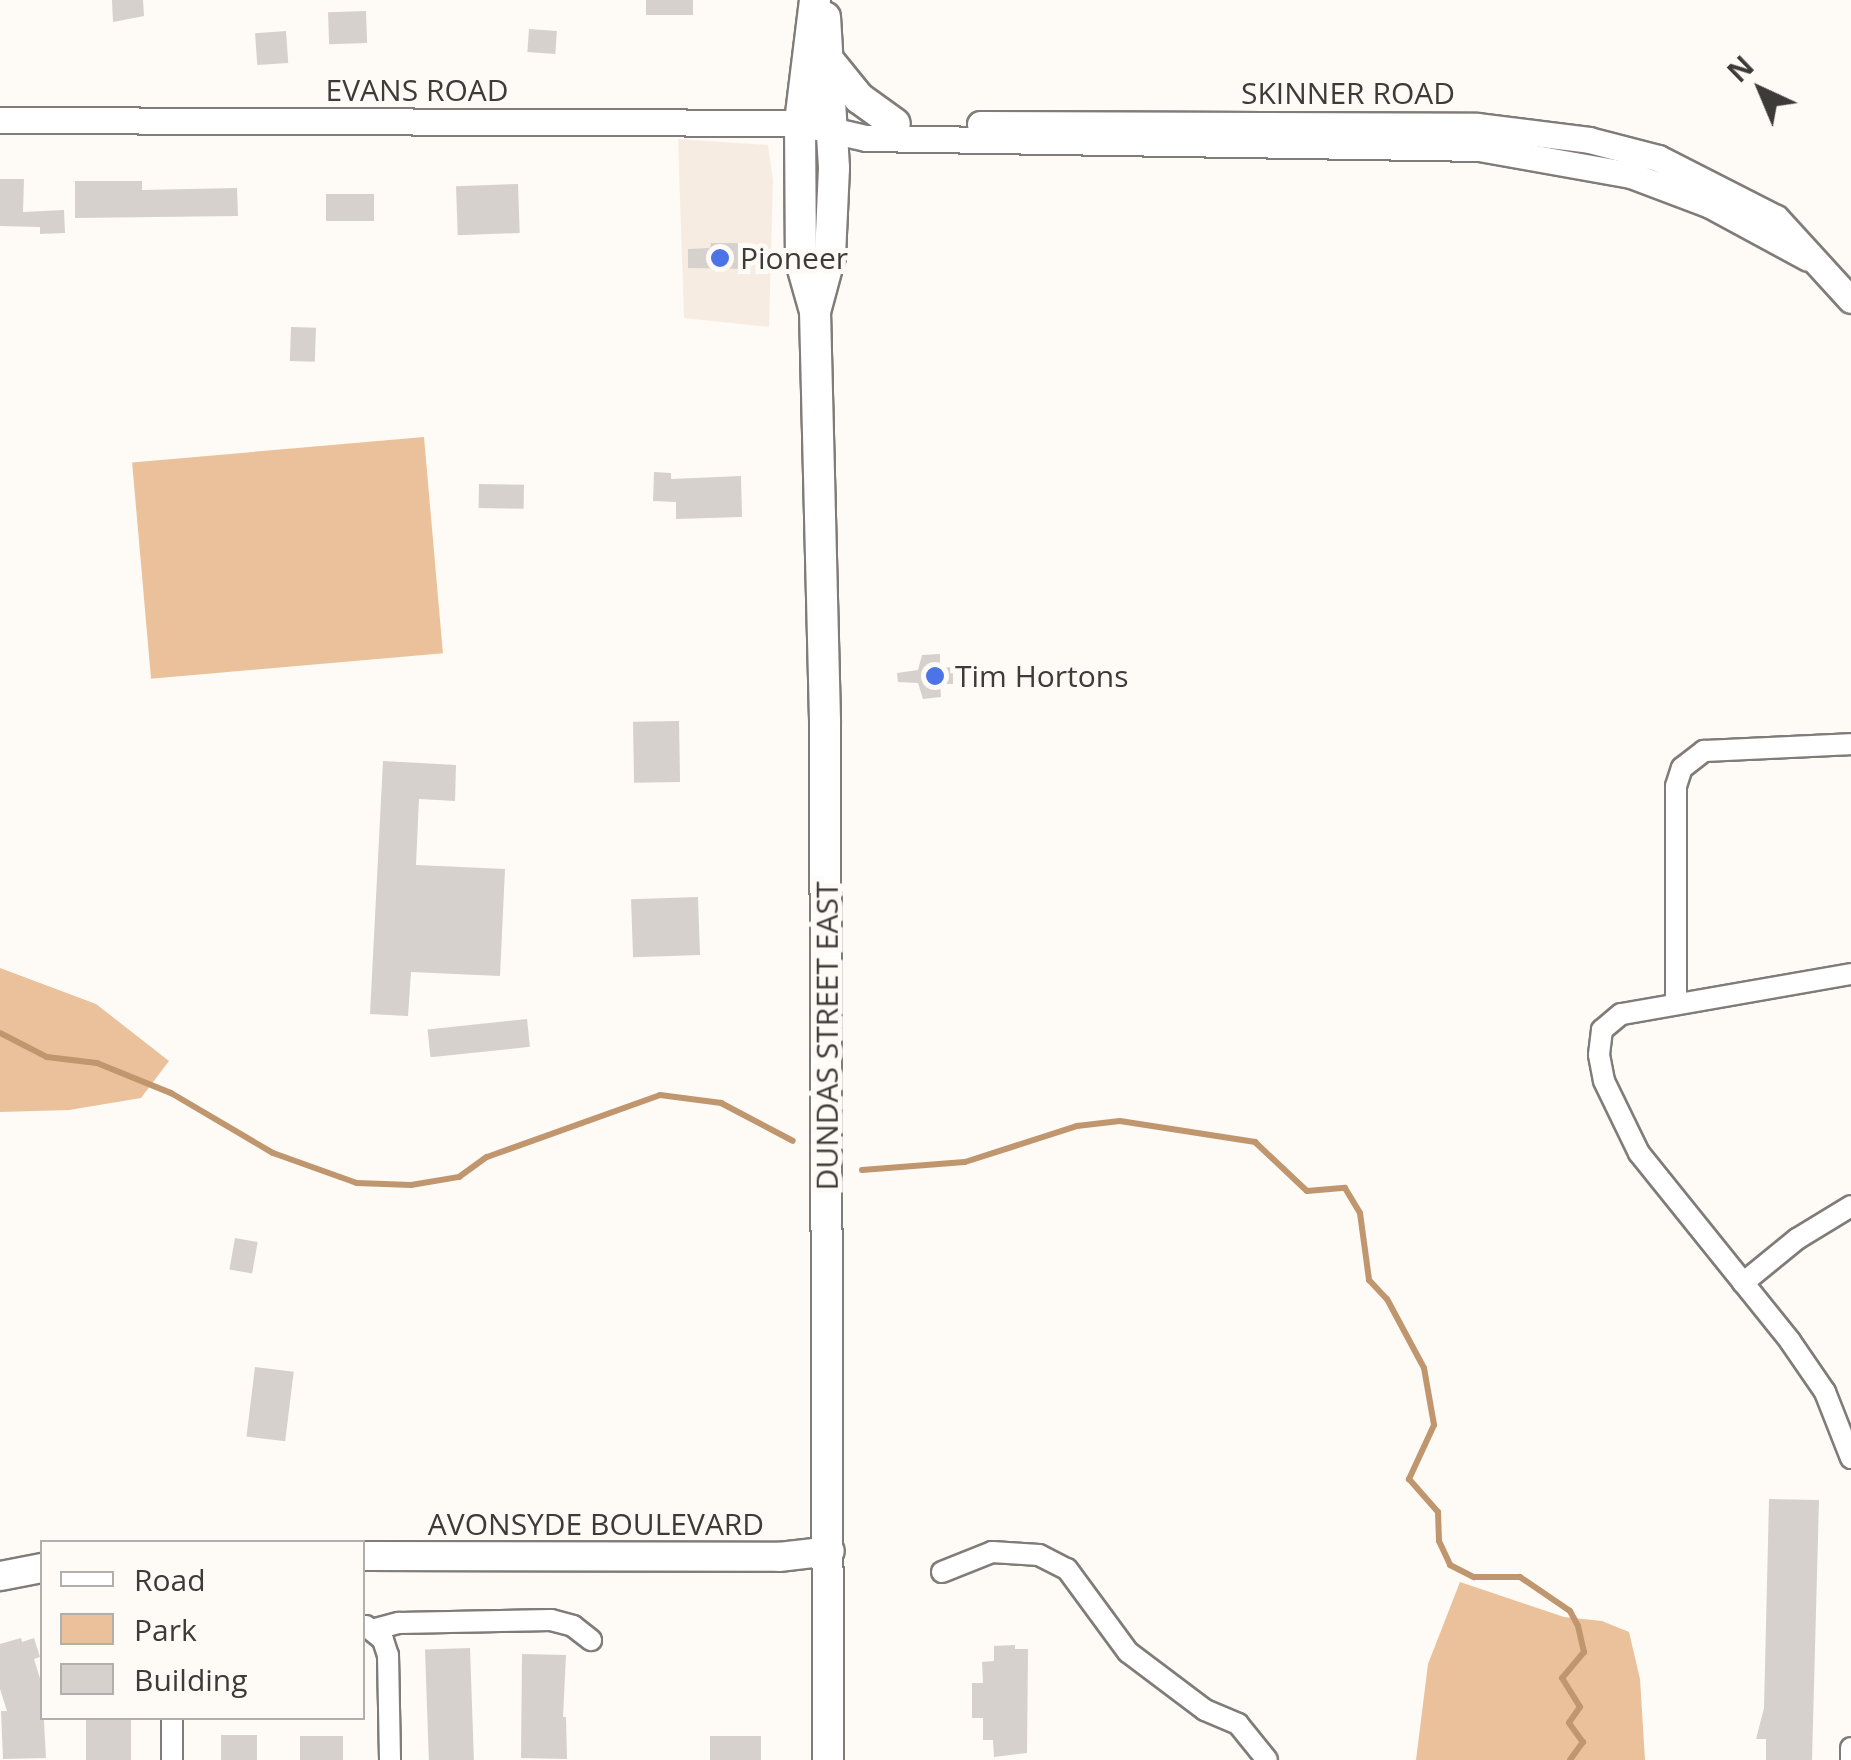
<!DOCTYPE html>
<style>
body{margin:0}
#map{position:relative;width:1851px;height:1760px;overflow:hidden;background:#fefaf6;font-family:"Open Sans",sans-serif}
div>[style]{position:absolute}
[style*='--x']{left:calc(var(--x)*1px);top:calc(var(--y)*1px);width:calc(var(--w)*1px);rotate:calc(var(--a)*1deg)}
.built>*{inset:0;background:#f7ece2}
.green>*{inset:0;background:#eac19a;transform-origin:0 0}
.stream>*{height:6px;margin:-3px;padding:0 3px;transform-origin:3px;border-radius:3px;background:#c0966e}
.building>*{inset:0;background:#d6d1cd;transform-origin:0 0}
.roads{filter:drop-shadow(2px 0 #807c79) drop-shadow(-2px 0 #807c79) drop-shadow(0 2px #807c79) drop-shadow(0 -2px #807c79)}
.minor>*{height:20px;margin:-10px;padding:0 10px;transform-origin:10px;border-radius:10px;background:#fff}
.tertiary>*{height:25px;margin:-12.5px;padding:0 12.5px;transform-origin:12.5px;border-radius:12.5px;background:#fff}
.secondary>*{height:28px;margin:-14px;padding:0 14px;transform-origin:14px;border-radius:14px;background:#fff}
.primary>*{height:30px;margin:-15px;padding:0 15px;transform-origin:15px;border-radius:15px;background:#fff}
.dots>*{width:28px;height:28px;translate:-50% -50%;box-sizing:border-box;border:5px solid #fefaf6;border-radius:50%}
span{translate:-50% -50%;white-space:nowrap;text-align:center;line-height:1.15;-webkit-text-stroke:10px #fefaf6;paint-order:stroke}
.street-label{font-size:30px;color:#3d3b3a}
.poi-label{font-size:30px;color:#3d3b3a}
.left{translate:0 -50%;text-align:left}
.legend{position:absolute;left:40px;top:1540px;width:325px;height:180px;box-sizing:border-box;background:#fefaf6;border:2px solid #b1aeab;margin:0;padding:12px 18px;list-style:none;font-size:30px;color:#3d3b3a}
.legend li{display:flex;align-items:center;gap:20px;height:50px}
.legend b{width:50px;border:2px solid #b1aeab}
.north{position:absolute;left:1711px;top:40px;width:100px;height:100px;-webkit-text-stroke:8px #fefaf6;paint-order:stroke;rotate:316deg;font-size:28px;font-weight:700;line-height:40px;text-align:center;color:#3d3b3a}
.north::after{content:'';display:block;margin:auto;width:35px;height:45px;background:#3d3b3a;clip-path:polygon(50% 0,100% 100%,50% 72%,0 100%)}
</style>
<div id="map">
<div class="built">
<i style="clip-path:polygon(678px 139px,768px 145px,773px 180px,769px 327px,684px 318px)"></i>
</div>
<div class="green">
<i style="left:424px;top:437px;width:217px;height:293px;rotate:85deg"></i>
<i style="clip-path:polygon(0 968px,96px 1004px,169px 1061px,141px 1098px,69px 1110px,0 1112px)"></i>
<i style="clip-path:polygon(1460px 1582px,1564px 1617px,1602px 1621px,1629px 1632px,1640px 1679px,1645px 1760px,1416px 1760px,1428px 1664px)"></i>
</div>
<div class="stream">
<i style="--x:0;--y:1033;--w:53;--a:27.1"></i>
<i style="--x:47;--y:1057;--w:50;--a:6.8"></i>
<i style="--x:97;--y:1063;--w:80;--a:22.1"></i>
<i style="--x:171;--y:1093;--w:118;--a:30.5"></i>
<i style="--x:273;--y:1153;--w:89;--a:19.7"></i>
<i style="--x:357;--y:1183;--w:54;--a:2.1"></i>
<i style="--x:411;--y:1185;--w:49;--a:-9.5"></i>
<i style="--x:459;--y:1177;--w:34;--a:-36"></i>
<i style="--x:487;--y:1157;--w:184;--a:-19.7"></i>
<i style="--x:660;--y:1095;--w:62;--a:7.5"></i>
<i style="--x:721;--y:1103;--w:81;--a:27.8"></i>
<i style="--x:862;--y:1170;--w:103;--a:-4.4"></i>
<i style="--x:965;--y:1162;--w:118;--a:-17.8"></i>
<i style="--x:1077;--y:1126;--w:43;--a:-6.6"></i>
<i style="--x:1120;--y:1121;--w:137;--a:8.8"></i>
<i style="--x:1255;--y:1142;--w:71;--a:43.3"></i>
<i style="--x:1307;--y:1191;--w:38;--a:-5"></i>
<i style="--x:1345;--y:1188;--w:29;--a:59"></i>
<i style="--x:1360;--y:1213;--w:68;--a:82.3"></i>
<i style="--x:1369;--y:1280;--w:26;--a:47"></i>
<i style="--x:1387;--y:1299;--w:78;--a:61.8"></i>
<i style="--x:1424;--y:1368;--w:58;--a:80"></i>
<i style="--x:1434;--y:1425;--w:60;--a:114.8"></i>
<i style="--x:1409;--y:1479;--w:44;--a:48.7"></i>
<i style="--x:1438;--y:1512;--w:29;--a:88"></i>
<i style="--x:1439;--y:1541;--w:26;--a:65"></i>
<i style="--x:1450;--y:1565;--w:27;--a:27"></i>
<i style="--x:1474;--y:1577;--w:46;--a:0"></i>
<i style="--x:1520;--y:1577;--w:60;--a:34.2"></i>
<i style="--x:1570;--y:1611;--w:17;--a:62"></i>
<i style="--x:1578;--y:1626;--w:27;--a:77"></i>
<i style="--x:1584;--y:1652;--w:34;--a:130"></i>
<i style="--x:1562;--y:1678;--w:34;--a:58"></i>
<i style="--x:1580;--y:1707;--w:19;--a:125"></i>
<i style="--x:1569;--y:1723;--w:24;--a:54"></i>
<i style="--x:1583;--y:1742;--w:22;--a:126"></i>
</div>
<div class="building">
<i style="clip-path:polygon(112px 0,143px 0,144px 16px,113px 22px)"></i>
<i style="left:646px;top:0;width:47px;height:15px"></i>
<i style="left:366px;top:11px;width:32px;height:38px;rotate:88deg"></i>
<i style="left:529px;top:29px;width:28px;height:23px;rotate:4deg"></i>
<i style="left:286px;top:31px;width:32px;height:31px;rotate:86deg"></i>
<i style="clip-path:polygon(0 179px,24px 179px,23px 212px,64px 210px,65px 233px,40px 234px,40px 227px,0 226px)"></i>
<i style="clip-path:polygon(75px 181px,142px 181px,142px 190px,237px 188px,238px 216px,75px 218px)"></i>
<i style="left:518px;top:184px;width:49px;height:62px;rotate:88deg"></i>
<i style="left:326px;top:194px;width:48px;height:27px"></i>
<i style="clip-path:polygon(711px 243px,751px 243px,750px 269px,688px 268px,688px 249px,710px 248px)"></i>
<i style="left:291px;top:327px;width:25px;height:34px;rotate:2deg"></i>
<i style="clip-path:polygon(654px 472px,671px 473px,671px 479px,741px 476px,742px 517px,676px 519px,676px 502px,653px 501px)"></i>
<i style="left:479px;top:484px;width:45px;height:24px;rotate:1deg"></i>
<i style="clip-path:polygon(940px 654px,940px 668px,953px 667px,953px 684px,940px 684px,941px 697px,923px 699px,918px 683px,898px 682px,897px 673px,918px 670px,922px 655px)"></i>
<i style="left:679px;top:721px;width:61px;height:46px;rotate:89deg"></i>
<i style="clip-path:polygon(383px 761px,456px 765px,455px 801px,419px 799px,416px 865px,505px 869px,500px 976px,411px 972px,408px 1016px,370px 1014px)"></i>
<i style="left:698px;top:897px;width:58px;height:67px;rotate:88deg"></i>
<i style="left:527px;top:1019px;width:28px;height:100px;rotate:84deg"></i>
<i style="left:235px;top:1238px;width:23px;height:32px;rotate:10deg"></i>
<i style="left:255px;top:1367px;width:39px;height:70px;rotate:7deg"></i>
<i style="clip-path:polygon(1769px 1499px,1819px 1500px,1812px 1760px,1766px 1760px,1766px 1739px,1756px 1739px,1764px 1708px)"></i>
<i style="clip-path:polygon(21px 1638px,22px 1642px,34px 1638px,40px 1657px,34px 1659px,42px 1685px,46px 1758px,3px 1759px,1px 1711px,7px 1711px,0 1689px,0 1644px)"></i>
<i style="clip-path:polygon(1015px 1645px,1015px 1649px,1028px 1649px,1027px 1753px,994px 1757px,993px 1740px,983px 1740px,983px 1718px,972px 1718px,972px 1683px,983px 1683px,982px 1662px,994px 1661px,994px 1646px)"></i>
<i style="left:470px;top:1648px;width:112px;height:45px;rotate:88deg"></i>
<i style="clip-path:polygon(522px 1654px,566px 1655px,563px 1717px,566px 1717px,567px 1759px,521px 1758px)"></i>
<i style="left:86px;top:1718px;width:45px;height:42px"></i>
<i style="left:221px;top:1735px;width:36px;height:25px"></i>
<i style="left:300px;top:1736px;width:43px;height:24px"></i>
<i style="left:761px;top:1736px;width:24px;height:51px;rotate:90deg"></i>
</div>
<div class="roads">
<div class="minor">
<i style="--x:1851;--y:974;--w:233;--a:170.1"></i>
<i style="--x:1621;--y:1014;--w:25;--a:140"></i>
<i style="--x:1602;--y:1030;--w:25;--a:97"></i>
<i style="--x:1599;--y:1055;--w:26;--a:79"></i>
<i style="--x:1604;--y:1081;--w:80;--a:64.1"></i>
<i style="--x:1639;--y:1153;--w:241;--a:51.2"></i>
<i style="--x:1790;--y:1341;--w:62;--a:55.5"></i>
<i style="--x:1825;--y:1392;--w:71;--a:68.5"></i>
<i style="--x:1676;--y:1003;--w:217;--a:-90"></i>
<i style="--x:1676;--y:786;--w:19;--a:-72"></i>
<i style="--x:1682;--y:768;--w:28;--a:-38"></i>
<i style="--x:1704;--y:751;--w:147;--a:-2.7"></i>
<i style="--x:1743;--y:1283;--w:70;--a:-39.2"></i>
<i style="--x:1797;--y:1239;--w:63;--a:-31.4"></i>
<i style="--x:942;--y:1572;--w:54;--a:-21.8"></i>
<i style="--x:992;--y:1552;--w:47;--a:3.7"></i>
<i style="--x:1039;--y:1555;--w:31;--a:27"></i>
<i style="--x:1067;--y:1569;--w:103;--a:53.7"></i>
<i style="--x:1128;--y:1652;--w:96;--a:37"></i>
<i style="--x:1205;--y:1710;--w:36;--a:23"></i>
<i style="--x:1238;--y:1724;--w:46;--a:51.1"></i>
<i style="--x:366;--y:1626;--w:22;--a:39"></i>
<i style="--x:383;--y:1640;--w:16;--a:72"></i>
<i style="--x:388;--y:1655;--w:105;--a:88.9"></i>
<i style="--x:372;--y:1630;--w:28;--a:-15"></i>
<i style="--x:399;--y:1623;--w:152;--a:-1.1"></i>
<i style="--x:551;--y:1620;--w:23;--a:15"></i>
<i style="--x:573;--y:1626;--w:23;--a:38"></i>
<i style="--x:172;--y:1718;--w:42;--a:90"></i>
<i style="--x:1851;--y:1760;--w:12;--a:-90"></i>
</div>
<div class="tertiary">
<i style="--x:0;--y:120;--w:800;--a:0.21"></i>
<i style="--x:800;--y:123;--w:68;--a:12.8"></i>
<i style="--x:866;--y:138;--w:613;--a:0.93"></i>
<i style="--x:1479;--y:148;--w:154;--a:10.1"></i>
<i style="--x:1631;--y:175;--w:85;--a:20.8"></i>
<i style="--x:1710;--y:205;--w:111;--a:28.4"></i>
<i style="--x:980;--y:124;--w:497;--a:0.2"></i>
<i style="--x:1477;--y:126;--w:113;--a:7.1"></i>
<i style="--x:1589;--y:140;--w:71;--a:14.6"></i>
<i style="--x:1658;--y:158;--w:132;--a:27"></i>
<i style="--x:1776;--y:218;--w:111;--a:47.6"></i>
</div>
<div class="secondary">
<i style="--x:362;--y:1556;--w:417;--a:0.1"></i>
<i style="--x:779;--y:1557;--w:51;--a:-6.7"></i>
<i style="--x:0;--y:1576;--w:43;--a:-10.8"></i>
</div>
<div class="primary">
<i style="--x:815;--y:0;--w:124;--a:97"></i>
<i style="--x:800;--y:123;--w:139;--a:89.6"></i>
<i style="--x:801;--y:262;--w:51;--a:74.1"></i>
<i style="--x:815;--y:311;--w:412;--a:88.6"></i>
<i style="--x:825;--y:723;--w:1037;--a:89.83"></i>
<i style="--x:829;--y:61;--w:48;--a:51"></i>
<i style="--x:859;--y:98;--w:44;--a:35.8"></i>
<i style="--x:816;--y:308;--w:54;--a:-74.9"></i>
<i style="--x:830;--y:256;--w:88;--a:-87.4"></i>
<i style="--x:834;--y:168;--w:151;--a:-93.4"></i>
</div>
</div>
<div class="dots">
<i style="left:720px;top:258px;background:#4c74e7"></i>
<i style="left:935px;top:676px;background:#4c74e7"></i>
</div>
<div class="street-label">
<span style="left:417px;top:90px">EVANS ROAD</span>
<span style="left:1348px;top:93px">SKINNER ROAD</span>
<span style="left:827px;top:1036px;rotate:-90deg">DUNDAS STREET EAST</span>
<span style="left:596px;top:1524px">AVONSYDE BOULEVARD</span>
</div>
<div class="poi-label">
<span class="left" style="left:740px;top:258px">Pioneer</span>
<span class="left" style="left:955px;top:676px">Tim Hortons</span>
</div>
<ul class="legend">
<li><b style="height:12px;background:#fff"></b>Road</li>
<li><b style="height:28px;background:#eac19a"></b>Park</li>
<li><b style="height:28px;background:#d6d1cd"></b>Building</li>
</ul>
<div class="north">N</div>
</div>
